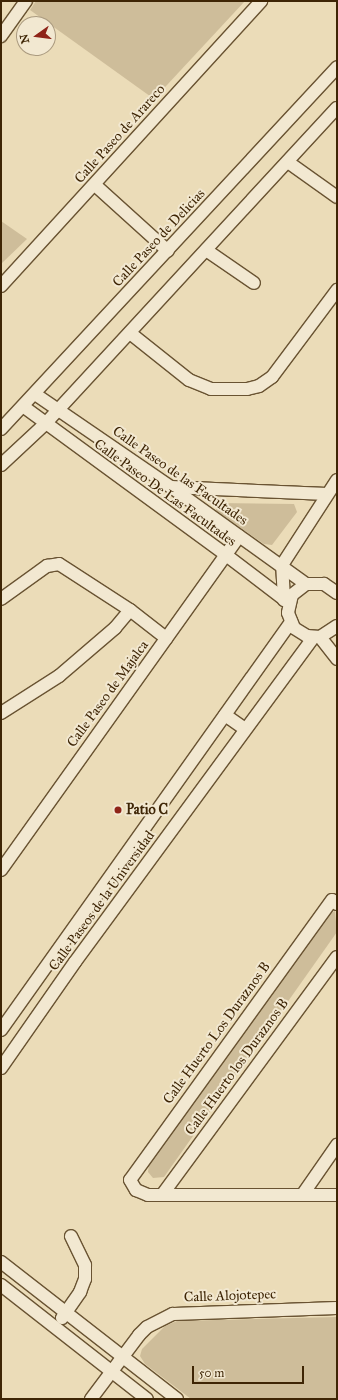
<!DOCTYPE html>
<style>
body{margin:0}
#map{position:relative;width:338px;height:1400px;overflow:hidden;background:#ebdcb8;font-family:"IM FELL Great Primer",serif}
div>[style]{position:absolute}
[style*='--x']{left:calc(var(--x)*1px);top:calc(var(--y)*1px);width:calc(var(--w)*1px);rotate:calc(var(--a)*1deg)}
.green>*{inset:0;background:#cebd9a}
.roads{filter:drop-shadow(1px 0 #695332) drop-shadow(-1px 0 #695332) drop-shadow(0 1px #695332) drop-shadow(0 -1px #695332)}
.minor>*{height:12px;margin:-6px;padding:0 6px;transform-origin:6px;border-radius:6px;background:#f2e8d1}
.dots>*{width:11px;height:11px;translate:-50% -50%;box-sizing:border-box;border:2px solid #f2e8d1;border-radius:50%}
span{translate:-50% -50%;white-space:nowrap;text-align:center;line-height:1.15;-webkit-text-stroke:4px #f2e8d1;paint-order:stroke}
.street-label{font-size:14px;color:#3e2505}
.poi-label{font-size:14px;color:#3e2505;font-weight:700}
.left{translate:0 -50%;text-align:left}
.frame{position:absolute;inset:0;border:2px solid #3e2505;pointer-events:none}
.north{position:absolute;left:16px;top:16px;width:40px;height:40px;box-sizing:border-box;background:#f2e8d1;border:1px solid #aa9a7f;border-radius:50%;rotate:256deg;font-size:11px;font-weight:700;line-height:16px;text-align:center;color:#3e2505}
.north::after{content:'';display:block;margin:auto;width:14px;height:18px;background:#8f2418;clip-path:polygon(50% 0,100% 100%,50% 72%,0 100%)}
.scale{position:absolute;left:192px;top:1366px;width:112px;height:18px;box-sizing:border-box;border:2px solid #3e2505;border-top:0;padding-left:5px;font-size:12px;line-height:14px;white-space:nowrap;color:#3e2505;-webkit-text-stroke:3px #f2e8d1;paint-order:stroke}
</style>
<div id="map">
<div class="green">
<i style="clip-path:polygon(36px 1px,245px 1px,154px 99px,30px 10px)"></i>
<i style="clip-path:polygon(1px 221px,27px 239px,1px 264px)"></i>
<i style="clip-path:polygon(216px 503px,294px 504px,297px 512px,272px 545px,264px 544px,216px 511px)"></i>
<i style="clip-path:polygon(335px 911px,337px 932px,164px 1177px,153px 1178px,148px 1172px,149px 1164px,324px 916px)"></i>
<i style="clip-path:polygon(337px 1317px,337px 1399px,191px 1399px,145px 1364px,140px 1356px,142px 1349px,165px 1326px,177px 1321px)"></i>
</div>
<div class="roads">
<div class="minor">
<i style="--x:1;--y:36;--w:43;--a:-54.5"></i>
<i style="--x:288;--y:162;--w:60;--a:35.5"></i>
<i style="--x:95;--y:185;--w:98;--a:42.1"></i>
<i style="--x:206;--y:250;--w:58;--a:34.5"></i>
<i style="--x:1;--y:286;--w:386;--a:-47.6"></i>
<i style="--x:130;--y:333;--w:75;--a:38.5"></i>
<i style="--x:189;--y:380;--w:24;--a:22"></i>
<i style="--x:211;--y:389;--w:36;--a:0"></i>
<i style="--x:247;--y:389;--w:12;--a:-14"></i>
<i style="--x:259;--y:386;--w:16;--a:-35"></i>
<i style="--x:272;--y:377;--w:109;--a:-53.2"></i>
<i style="--x:35;--y:394;--w:165;--a:34.4"></i>
<i style="--x:171;--y:487;--w:166;--a:35.7"></i>
<i style="--x:24;--y:407;--w:250;--a:36.2"></i>
<i style="--x:226;--y:555;--w:79;--a:37.3"></i>
<i style="--x:1;--y:429;--w:494;--a:-47.1"></i>
<i style="--x:1;--y:465;--w:60;--a:-43"></i>
<i style="--x:45;--y:424;--w:430;--a:-47.3"></i>
<i style="--x:171;--y:487;--w:156;--a:2.6"></i>
<i style="--x:337;--y:593;--w:16;--a:-145"></i>
<i style="--x:324;--y:584;--w:18;--a:180"></i>
<i style="--x:306;--y:584;--w:18;--a:142"></i>
<i style="--x:292;--y:595;--w:18;--a:103"></i>
<i style="--x:288;--y:613;--w:16;--a:68"></i>
<i style="--x:294;--y:628;--w:15;--a:32"></i>
<i style="--x:307;--y:636;--w:13;--a:4"></i>
<i style="--x:320;--y:637;--w:20;--a:-33"></i>
<i style="--x:1;--y:599;--w:57;--a:-35.7"></i>
<i style="--x:47;--y:566;--w:12;--a:-9"></i>
<i style="--x:59;--y:564;--w:85;--a:32.9"></i>
<i style="--x:130;--y:610;--w:46;--a:37.9"></i>
<i style="--x:284;--y:600;--w:35;--a:-93"></i>
<i style="--x:282;--y:565;--w:101;--a:-57.1"></i>
<i style="--x:320;--y:637;--w:28;--a:52"></i>
<i style="--x:1;--y:713;--w:69;--a:-32.5"></i>
<i style="--x:59;--y:676;--w:74;--a:-40.6"></i>
<i style="--x:115;--y:628;--w:23;--a:-50"></i>
<i style="--x:225;--y:715;--w:24;--a:35"></i>
<i style="--x:1;--y:870;--w:410;--a:-54.5"></i>
<i style="--x:337;--y:904;--w:6;--a:-141"></i>
<i style="--x:332;--y:900;--w:345;--a:125.8"></i>
<i style="--x:130;--y:1180;--w:12;--a:59"></i>
<i style="--x:136;--y:1190;--w:13;--a:23"></i>
<i style="--x:148;--y:1195;--w:189;--a:0"></i>
<i style="--x:1;--y:1030;--w:501;--a:-54.6"></i>
<i style="--x:1;--y:1068;--w:129;--a:-55.1"></i>
<i style="--x:75;--y:962;--w:403;--a:-53.7"></i>
<i style="--x:303;--y:1194;--w:60;--a:-55.2"></i>
<i style="--x:162;--y:1195;--w:295;--a:-53.7"></i>
<i style="--x:1;--y:1262;--w:223;--a:37.9"></i>
<i style="--x:1;--y:1285;--w:185;--a:38"></i>
<i style="--x:62;--y:1318;--w:32;--a:-55"></i>
<i style="--x:80;--y:1292;--w:14;--a:-69"></i>
<i style="--x:85;--y:1279;--w:14;--a:-90"></i>
<i style="--x:85;--y:1265;--w:32;--a:-116"></i>
<i style="--x:91;--y:1399;--w:80;--a:-53.1"></i>
<i style="--x:139;--y:1335;--w:11;--a:-45"></i>
<i style="--x:147;--y:1327;--w:29;--a:-27"></i>
<i style="--x:173;--y:1314;--w:164;--a:-2.1"></i>
</div>
</div>
<div class="dots">
<i style="left:118px;top:810px;background:#8f2418"></i>
</div>
<div class="street-label">
<span style="left:120px;top:134px;rotate:-48deg">Calle Paseo de Arareco</span>
<span style="left:159px;top:238px;rotate:-47deg">Calle Paseo de Delicias</span>
<span style="left:180px;top:476px;rotate:35deg">Calle Paseo de las Facultades</span>
<span style="left:165px;top:493px;rotate:36deg">Calle Paseo De Las Facultades</span>
<span style="left:108px;top:694px;rotate:-54deg">Calle Paseo de Majalca</span>
<span style="left:102px;top:901px;rotate:-54deg">Calle Paseos de la Universidad</span>
<span style="left:217px;top:1033px;rotate:-54deg">Calle Huerto Los Duraznos B</span>
<span style="left:237px;top:1067px;rotate:-54deg">Calle Huerto los Duraznos B</span>
<span style="left:230px;top:1296px;rotate:-2deg">Calle Alojotepec</span>
</div>
<div class="poi-label">
<span class="left" style="left:126px;top:810px">Patio C</span>
</div>
<div class="frame"></div>
<div class="north">N</div>
<div class="scale">50 m</div>
</div>
